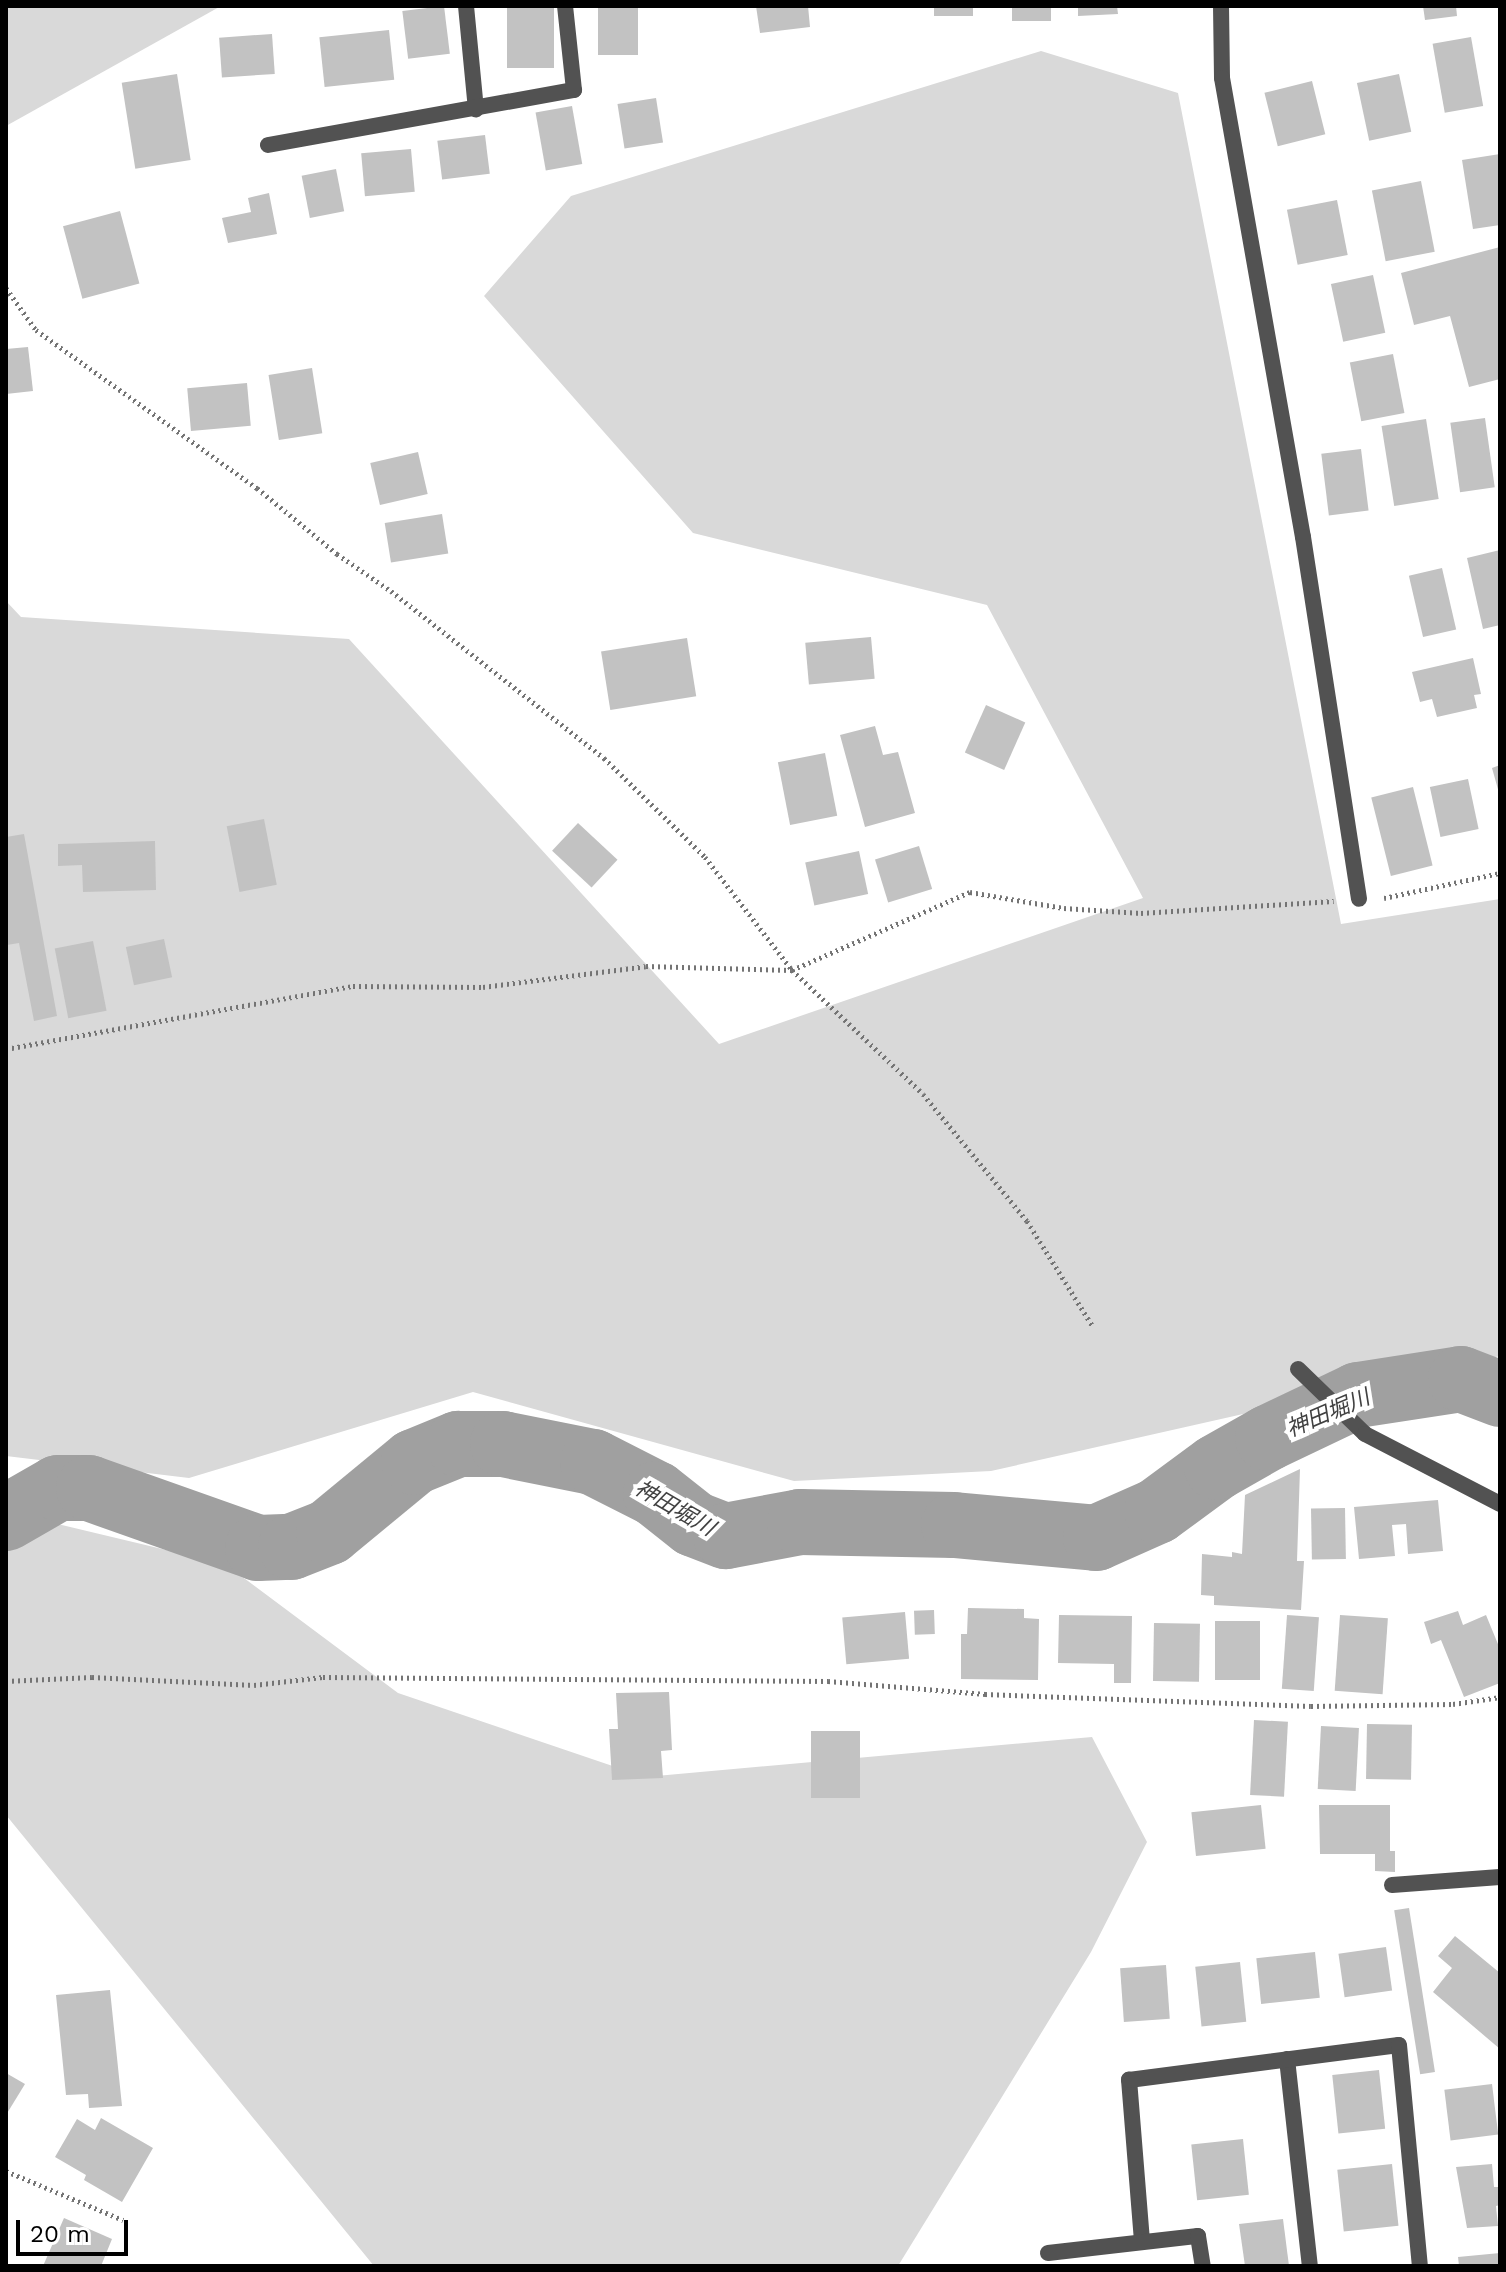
<!DOCTYPE html>
<meta charset="utf-8">
<style>
body{margin:0}
#map{position:relative;width:1506px;height:2272px;overflow:hidden;background:#fff;font-family:"Work Sans","Noto Sans JP",sans-serif}
div>[style]{position:absolute}
[style*='--x']{left:calc(var(--x)*1px);top:calc(var(--y)*1px);width:calc(var(--w)*1px);rotate:calc(var(--a)*1deg)}
.green>*{inset:0;background:#d9d9d9}
.river>*{height:66px;margin:-33px;padding:0 33px;transform-origin:33px;border-radius:33px;background:#a0a0a0}
.building>*{inset:0;background:#c2c2c2;transform-origin:0 0}
.path>*{height:5px;margin-top:-2.5px;transform-origin:0;background:repeating-linear-gradient(90deg,#747474 0 2px,transparent 0 6px)}
.minor>*{height:16px;margin:-8px;padding:0 8px;transform-origin:8px;border-radius:8px;background:#525252}
span{translate:-50% -50%;white-space:nowrap;text-align:center;line-height:1.15;-webkit-text-stroke:8px #fff;paint-order:stroke}
.water-label{font-size:22px;color:#414141;font-style:italic}
.frame{position:absolute;inset:0;border:8px solid #000;pointer-events:none}
.scale{position:absolute;left:16px;top:2220px;width:112px;height:36px;box-sizing:border-box;border:4px solid #000;border-top:0;padding-left:10px;font-size:24px;line-height:28px;white-space:nowrap;color:#000;-webkit-text-stroke:6px #fff;paint-order:stroke}
</style>
<div id="map">
<div class="green">
<i style="clip-path:polygon(6px 6px,221px 6px,6px 126px)"></i>
<i style="clip-path:polygon(1041px 51px,1178px 93px,1341px 924px,1500px 899px,1500px 1356px,991px 1471px,794px 1481px,473px 1392px,189px 1478px,6px 1456px,6px 601px,21px 617px,349px 639px,719px 1044px,1143px 898px,987px 605px,693px 533px,484px 296px,571px 196px)"></i>
<i style="clip-path:polygon(20px 1515px,225px 1564px,398px 1693px,645px 1777px,1092px 1737px,1147px 1842px,1091px 1952px,898px 2266px,374px 2266px,6px 1815px,6px 1548px)"></i>
</div>
<div class="river">
<i style="--x:6;--y:1518;--w:60;--a:-30"></i>
<i style="--x:58;--y:1488;--w:31;--a:0"></i>
<i style="--x:89;--y:1488;--w:179;--a:19.5"></i>
<i style="--x:258;--y:1548;--w:33;--a:-2"></i>
<i style="--x:291;--y:1547;--w:41;--a:-21.5"></i>
<i style="--x:329;--y:1532;--w:110;--a:-39.5"></i>
<i style="--x:414;--y:1462;--w:48;--a:-22.2"></i>
<i style="--x:458;--y:1444;--w:45;--a:0"></i>
<i style="--x:503;--y:1444;--w:92;--a:11.3"></i>
<i style="--x:593;--y:1462;--w:71;--a:26.9"></i>
<i style="--x:656;--y:1494;--w:48;--a:38.3"></i>
<i style="--x:694;--y:1524;--w:34;--a:21"></i>
<i style="--x:726;--y:1536;--w:75;--a:-10.7"></i>
<i style="--x:800;--y:1522;--w:154;--a:1.1"></i>
<i style="--x:954;--y:1525;--w:143;--a:5.2"></i>
<i style="--x:1096;--y:1538;--w:67;--a:-23.9"></i>
<i style="--x:1157;--y:1511;--w:74;--a:-36.3"></i>
<i style="--x:1217;--y:1467;--w:59;--a:-29.6"></i>
<i style="--x:1268;--y:1438;--w:100;--a:-25.5"></i>
<i style="--x:1358;--y:1395;--w:104;--a:-8.8"></i>
<i style="--x:1461;--y:1379;--w:42;--a:21"></i>
</div>
<div class="building">
<i style="left:444px;top:6px;width:48px;height:42px;rotate:83deg"></i>
<i style="left:507px;top:6px;width:47px;height:62px"></i>
<i style="left:598px;top:6px;width:40px;height:49px"></i>
<i style="clip-path:polygon(756px 6px,808px 6px,810px 27px,760px 33px)"></i>
<i style="left:934px;top:6px;width:39px;height:10px"></i>
<i style="left:1012px;top:6px;width:39px;height:15px"></i>
<i style="clip-path:polygon(1078px 6px,1117px 6px,1118px 14px,1078px 16px)"></i>
<i style="clip-path:polygon(1423px 6px,1456px 6px,1457px 16px,1425px 20px)"></i>
<i style="left:389px;top:30px;width:50px;height:70px;rotate:84deg"></i>
<i style="left:272px;top:34px;width:40px;height:53px;rotate:86deg"></i>
<i style="left:1471px;top:37px;width:70px;height:39px;rotate:80deg"></i>
<i style="left:177px;top:74px;width:87px;height:56px;rotate:81deg"></i>
<i style="left:1399px;top:74px;width:59px;height:43px;rotate:78deg"></i>
<i style="left:1312px;top:81px;width:55px;height:49px;rotate:76deg"></i>
<i style="left:656px;top:98px;width:45px;height:39px;rotate:81deg"></i>
<i style="left:572px;top:106px;width:59px;height:37px;rotate:80deg"></i>
<i style="left:485px;top:135px;width:39px;height:48px;rotate:83deg"></i>
<i style="left:411px;top:149px;width:43px;height:50px;rotate:85deg"></i>
<i style="clip-path:polygon(1500px 154px,1500px 225px,1473px 229px,1462px 160px)"></i>
<i style="left:336px;top:169px;width:43px;height:35px;rotate:79deg"></i>
<i style="left:1421px;top:181px;width:72px;height:50px;rotate:79deg"></i>
<i style="clip-path:polygon(269px 193px,277px 234px,228px 243px,222px 218px,251px 212px,248px 198px)"></i>
<i style="left:1337px;top:200px;width:56px;height:51px;rotate:79deg"></i>
<i style="left:120px;top:211px;width:75px;height:59px;rotate:75deg"></i>
<i style="clip-path:polygon(1500px 247px,1500px 379px,1469px 387px,1450px 316px,1414px 325px,1401px 273px)"></i>
<i style="left:1373px;top:275px;width:59px;height:43px;rotate:78deg"></i>
<i style="clip-path:polygon(28px 347px,33px 391px,6px 394px,6px 349px)"></i>
<i style="left:1393px;top:354px;width:60px;height:44px;rotate:79deg"></i>
<i style="left:312px;top:368px;width:66px;height:44px;rotate:81deg"></i>
<i style="left:247px;top:383px;width:43px;height:60px;rotate:85deg"></i>
<i style="left:1485px;top:418px;width:70px;height:35px;rotate:82deg"></i>
<i style="left:1426px;top:419px;width:81px;height:45px;rotate:81deg"></i>
<i style="left:1361px;top:449px;width:62px;height:40px;rotate:83deg"></i>
<i style="left:418px;top:452px;width:43px;height:49px;rotate:77deg"></i>
<i style="left:442px;top:514px;width:40px;height:58px;rotate:81deg"></i>
<i style="clip-path:polygon(1500px 550px,1500px 625px,1483px 629px,1467px 558px)"></i>
<i style="left:1442px;top:568px;width:63px;height:34px;rotate:77deg"></i>
<i style="left:871px;top:637px;width:42px;height:66px;rotate:85deg"></i>
<i style="left:687px;top:638px;width:59px;height:87px;rotate:81deg"></i>
<i style="clip-path:polygon(1473px 658px,1481px 694px,1474px 695px,1477px 708px,1437px 717px,1432px 699px,1420px 702px,1412px 672px)"></i>
<i style="left:986px;top:705px;width:43px;height:52px;rotate:24deg"></i>
<i style="clip-path:polygon(875px 726px,883px 755px,898px 752px,915px 813px,865px 827px,840px 735px)"></i>
<i style="left:825px;top:753px;width:64px;height:48px;rotate:79deg"></i>
<i style="clip-path:polygon(1500px 765px,1500px 792px,1499px 793px,1492px 768px)"></i>
<i style="left:1468px;top:779px;width:51px;height:39px;rotate:78deg"></i>
<i style="left:1413px;top:787px;width:81px;height:43px;rotate:76deg"></i>
<i style="left:264px;top:819px;width:67px;height:38px;rotate:79deg"></i>
<i style="left:578px;top:823px;width:54px;height:38px;rotate:43deg"></i>
<i style="clip-path:polygon(24px 834px,57px 1016px,34px 1021px,19px 943px,7px 945px,6px 941px,6px 837px)"></i>
<i style="clip-path:polygon(155px 841px,156px 890px,83px 892px,82px 865px,58px 866px,58px 844px)"></i>
<i style="left:919px;top:846px;width:45px;height:46px;rotate:73deg"></i>
<i style="left:859px;top:851px;width:44px;height:55px;rotate:78deg"></i>
<i style="left:164px;top:939px;width:39px;height:39px;rotate:78deg"></i>
<i style="left:93px;top:941px;width:71px;height:39px;rotate:79deg"></i>
<i style="clip-path:polygon(1300px 1469px,1297px 1561px,1304px 1561px,1301px 1610px,1214px 1605px,1214px 1596px,1201px 1595px,1202px 1554px,1232px 1557px,1232px 1552px,1242px 1554px,1245px 1495px)"></i>
<i style="clip-path:polygon(1438px 1500px,1443px 1551px,1408px 1554px,1406px 1524px,1392px 1525px,1395px 1556px,1359px 1559px,1354px 1507px)"></i>
<i style="left:1345px;top:1508px;width:51px;height:34px;rotate:89deg"></i>
<i style="clip-path:polygon(968px 1608px,1024px 1609px,1024px 1618px,1039px 1619px,1038px 1680px,961px 1679px,961px 1634px,967px 1634px)"></i>
<i style="left:934px;top:1610px;width:24px;height:20px;rotate:88deg"></i>
<i style="clip-path:polygon(1458px 1611px,1463px 1625px,1486px 1615px,1500px 1649px,1500px 1683px,1464px 1697px,1441px 1640px,1431px 1644px,1424px 1622px)"></i>
<i style="left:905px;top:1612px;width:47px;height:63px;rotate:85deg"></i>
<i style="clip-path:polygon(1059px 1615px,1132px 1616px,1131px 1683px,1114px 1683px,1114px 1664px,1058px 1663px)"></i>
<i style="left:1287px;top:1615px;width:32px;height:74px;rotate:4deg"></i>
<i style="left:1340px;top:1615px;width:48px;height:76px;rotate:4deg"></i>
<i style="left:1215px;top:1621px;width:45px;height:59px"></i>
<i style="left:1154px;top:1623px;width:46px;height:58px;rotate:1deg"></i>
<i style="clip-path:polygon(669px 1692px,672px 1750px,661px 1751px,663px 1778px,612px 1780px,609px 1729px,618px 1729px,616px 1693px)"></i>
<i style="left:1254px;top:1720px;width:34px;height:75px;rotate:3deg"></i>
<i style="left:1367px;top:1724px;width:45px;height:55px;rotate:1deg"></i>
<i style="left:1321px;top:1726px;width:38px;height:63px;rotate:3deg"></i>
<i style="left:811px;top:1731px;width:49px;height:67px"></i>
<i style="left:1261px;top:1805px;width:44px;height:70px;rotate:84deg"></i>
<i style="clip-path:polygon(1319px 1805px,1390px 1805px,1390px 1851px,1395px 1851px,1395px 1872px,1375px 1871px,1375px 1854px,1320px 1854px)"></i>
<i style="left:1409px;top:1908px;width:166px;height:15px;rotate:81deg"></i>
<i style="clip-path:polygon(1455px 1936px,1500px 1973px,1500px 2049px,1433px 1992px,1452px 1968px,1438px 1956px)"></i>
<i style="left:1386px;top:1947px;width:44px;height:48px;rotate:82deg"></i>
<i style="left:1315px;top:1952px;width:46px;height:59px;rotate:84deg"></i>
<i style="left:1240px;top:1962px;width:60px;height:45px;rotate:84deg"></i>
<i style="left:1166px;top:1965px;width:54px;height:46px;rotate:86deg"></i>
<i style="clip-path:polygon(110px 1990px,122px 2106px,89px 2108px,88px 2094px,66px 2095px,56px 1995px)"></i>
<i style="left:1379px;top:2070px;width:59px;height:47px;rotate:84deg"></i>
<i style="clip-path:polygon(6px 2073px,25px 2084px,6px 2115px)"></i>
<i style="left:1492px;top:2084px;width:51px;height:48px;rotate:83deg"></i>
<i style="clip-path:polygon(101px 2118px,153px 2148px,122px 2202px,84px 2180px,86px 2175px,55px 2157px,77px 2119px,95px 2130px)"></i>
<i style="left:1243px;top:2139px;width:56px;height:52px;rotate:84deg"></i>
<i style="left:1392px;top:2164px;width:62px;height:55px;rotate:84deg"></i>
<i style="clip-path:polygon(1492px 2164px,1494px 2187px,1500px 2187px,1500px 2205px,1496px 2206px,1498px 2226px,1467px 2228px,1456px 2167px)"></i>
<i style="clip-path:polygon(64px 2218px,112px 2239px,101px 2266px,43px 2266px)"></i>
<i style="clip-path:polygon(1283px 2219px,1289px 2266px,1245px 2266px,1239px 2224px)"></i>
<i style="clip-path:polygon(1500px 2253px,1500px 2266px,1459px 2266px,1458px 2257px)"></i>
</div>
<div class="path">
<i style="--x:6;--y:288;--w:52;--a:54.5"></i>
<i style="--x:36;--y:330;--w:272;--a:35.6"></i>
<i style="--x:257;--y:488;--w:104;--a:39.5"></i>
<i style="--x:337;--y:554;--w:65;--a:34.4"></i>
<i style="--x:391;--y:591;--w:271;--a:38.1"></i>
<i style="--x:604;--y:758;--w:141;--a:44.4"></i>
<i style="--x:705;--y:857;--w:143;--a:52.4"></i>
<i style="--x:792;--y:970;--w:180;--a:43.4"></i>
<i style="--x:923;--y:1094;--w:164;--a:50.7"></i>
<i style="--x:1027;--y:1221;--w:123;--a:58"></i>
<i style="--x:1384;--y:898;--w:119;--a:-12.2"></i>
<i style="--x:6;--y:1049;--w:353;--a:-10.3"></i>
<i style="--x:353;--y:986;--w:130;--a:0.4"></i>
<i style="--x:483;--y:987;--w:164;--a:-7.3"></i>
<i style="--x:646;--y:966;--w:146;--a:1.6"></i>
<i style="--x:792;--y:970;--w:194;--a:-23.7"></i>
<i style="--x:970;--y:892;--w:95;--a:9.7"></i>
<i style="--x:1064;--y:908;--w:77;--a:3.7"></i>
<i style="--x:1141;--y:913;--w:193;--a:-3.6"></i>
<i style="--x:6;--y:1681;--w:86;--a:-2.7"></i>
<i style="--x:92;--y:1677;--w:162;--a:2.8"></i>
<i style="--x:254;--y:1685;--w:69;--a:-6.6"></i>
<i style="--x:323;--y:1677;--w:505;--a:0.45"></i>
<i style="--x:828;--y:1681;--w:158;--a:4.7"></i>
<i style="--x:985;--y:1694;--w:326;--a:2.1"></i>
<i style="--x:1311;--y:1706;--w:142;--a:-0.8"></i>
<i style="--x:1453;--y:1704;--w:48;--a:-8.5"></i>
<i style="--x:6;--y:2171;--w:127;--a:22.7"></i>
</div>
<div class="minor">
<i style="--x:466;--y:6;--w:104;--a:84.5"></i>
<i style="--x:1221;--y:6;--w:72;--a:89.2"></i>
<i style="--x:1222;--y:78;--w:466;--a:80"></i>
<i style="--x:1303;--y:537;--w:366;--a:81.2"></i>
<i style="--x:268;--y:145;--w:311;--a:-10.2"></i>
<i style="--x:574;--y:90;--w:84;--a:-96.1"></i>
<i style="--x:1298;--y:1369;--w:93;--a:44.1"></i>
<i style="--x:1365;--y:1434;--w:152;--a:27.4"></i>
<i style="--x:1392;--y:1885;--w:108;--a:-4.2"></i>
<i style="--x:1287;--y:2059;--w:208;--a:83.7"></i>
<i style="--x:1142;--y:2241;--w:162;--a:-94.6"></i>
<i style="--x:1129;--y:2080;--w:272;--a:-7.4"></i>
<i style="--x:1399;--y:2045;--w:222;--a:84.6"></i>
<i style="--x:1048;--y:2253;--w:151;--a:-6.5"></i>
<i style="--x:1198;--y:2236;--w:30;--a:81"></i>
</div>
<div class="water-label">
<span style="left:1328px;top:1413px;rotate:-23deg">神田堀川</span>
<span style="left:675px;top:1508px;rotate:30deg">神田堀川</span>
</div>
<div class="frame"></div>
<div class="scale">20 m</div>
</div>
